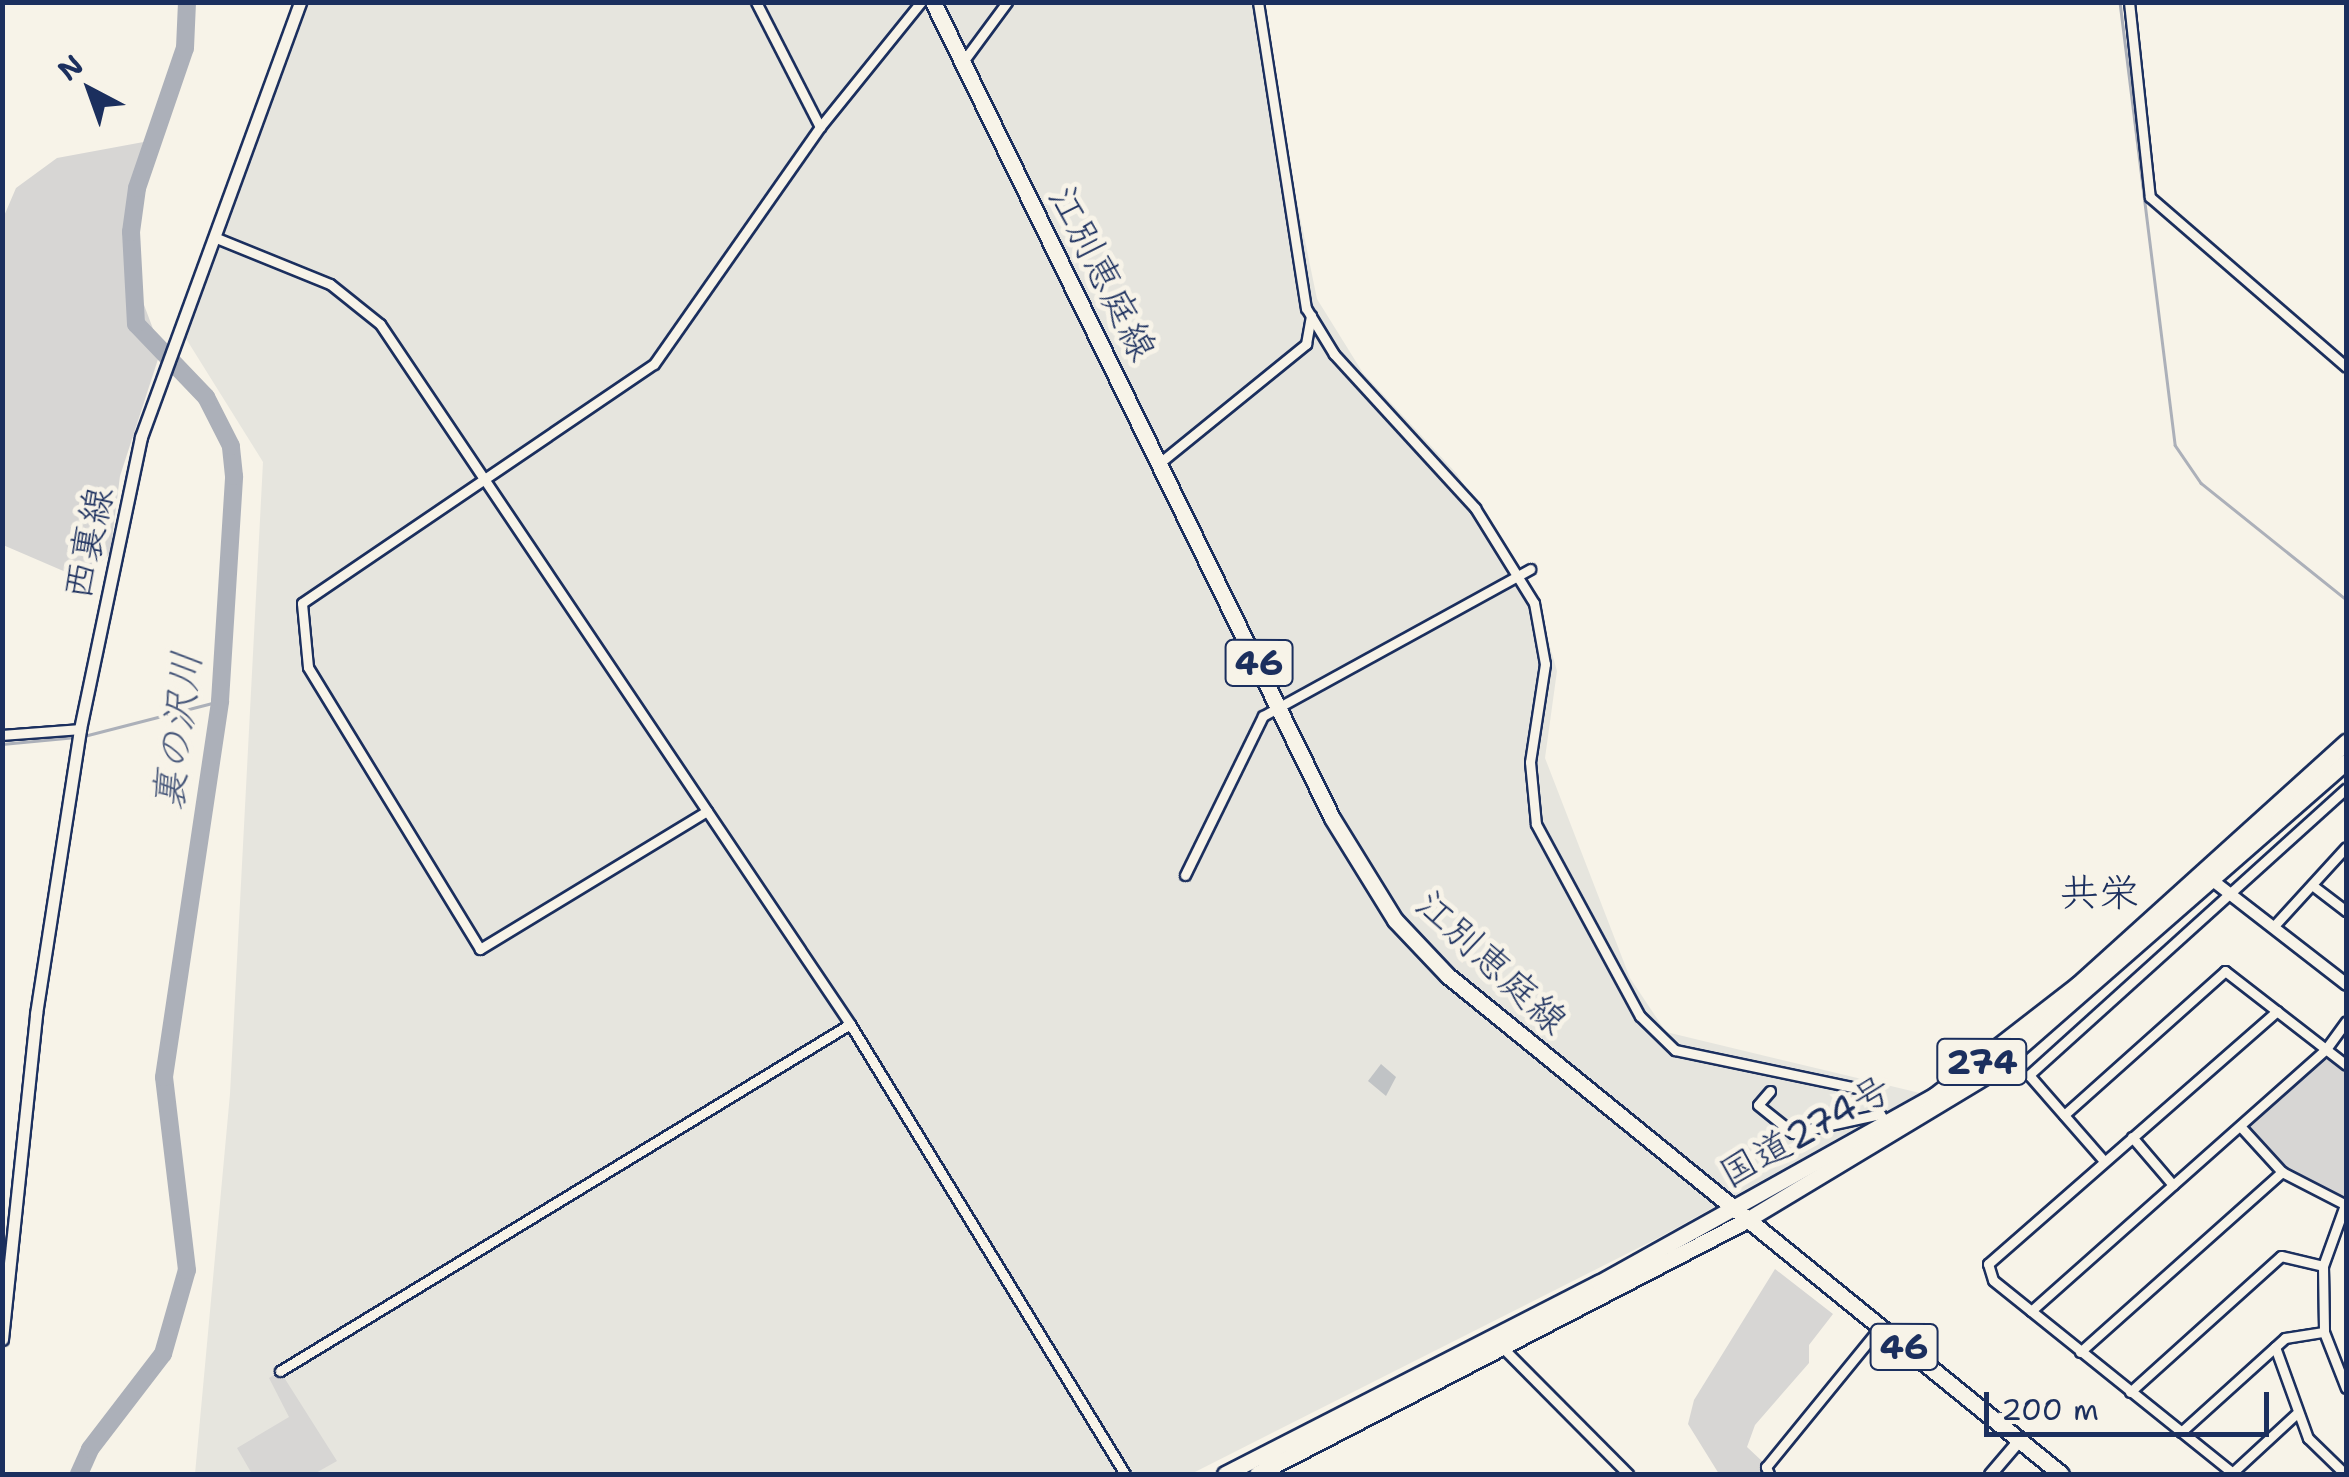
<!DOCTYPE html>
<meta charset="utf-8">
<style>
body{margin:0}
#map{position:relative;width:2349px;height:1477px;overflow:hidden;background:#f7f3e8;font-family:"Shantell Sans","Klee One",sans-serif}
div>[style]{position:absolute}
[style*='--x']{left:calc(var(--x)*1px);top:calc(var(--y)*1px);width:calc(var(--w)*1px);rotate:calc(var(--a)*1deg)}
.built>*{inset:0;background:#e6e5de}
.green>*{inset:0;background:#d7d6d4}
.stream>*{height:2.5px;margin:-1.25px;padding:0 1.25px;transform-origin:1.25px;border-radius:1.25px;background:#acb0b9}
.river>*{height:18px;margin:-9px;padding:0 9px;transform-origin:9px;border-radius:9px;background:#acb0b9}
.building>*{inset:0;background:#c0c3c5}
.roads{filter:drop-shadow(2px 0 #1b2f5e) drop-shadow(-2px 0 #1b2f5e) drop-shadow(0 2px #1b2f5e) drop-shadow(0 -2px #1b2f5e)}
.minor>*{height:9px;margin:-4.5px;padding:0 4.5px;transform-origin:4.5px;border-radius:4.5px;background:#f7f3e8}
.tertiary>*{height:11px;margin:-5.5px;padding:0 5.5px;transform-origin:5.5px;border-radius:5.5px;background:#f7f3e8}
.primary>*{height:15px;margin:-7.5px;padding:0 7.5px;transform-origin:7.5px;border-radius:7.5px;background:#f7f3e8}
.trunk>*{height:15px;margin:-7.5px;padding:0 7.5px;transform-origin:7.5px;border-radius:7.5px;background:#f7f3e8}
span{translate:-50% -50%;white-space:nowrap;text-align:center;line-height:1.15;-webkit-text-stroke:10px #f7f3e8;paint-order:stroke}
.shield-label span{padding:2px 8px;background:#f7f3e8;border:2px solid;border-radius:8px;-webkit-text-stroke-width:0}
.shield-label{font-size:35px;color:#1b2f5e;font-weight:700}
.street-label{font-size:38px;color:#1b2f5e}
.water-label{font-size:40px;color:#465679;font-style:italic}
.neighbourhood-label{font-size:40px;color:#1b2f5e}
.frame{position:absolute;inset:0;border:5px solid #1b2f5e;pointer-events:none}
.north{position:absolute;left:40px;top:40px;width:100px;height:100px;-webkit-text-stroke:8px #f7f3e8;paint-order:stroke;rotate:319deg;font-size:28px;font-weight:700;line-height:40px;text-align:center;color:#1b2f5e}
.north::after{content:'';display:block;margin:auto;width:35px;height:45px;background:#1b2f5e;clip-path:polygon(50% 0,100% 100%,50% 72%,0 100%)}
.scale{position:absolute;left:1984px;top:1392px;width:285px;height:45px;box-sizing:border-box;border:5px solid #1b2f5e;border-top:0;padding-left:12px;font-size:30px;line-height:35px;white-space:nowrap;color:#1b2f5e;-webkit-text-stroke:8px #f7f3e8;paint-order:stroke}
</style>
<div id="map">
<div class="built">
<i style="clip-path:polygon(301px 3px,1256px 3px,1317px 299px,1363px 373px,1457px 474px,1536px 598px,1557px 671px,1545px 758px,1630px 978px,1666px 1032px,1920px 1093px,1660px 1237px,1191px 1474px,195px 1474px,230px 1094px,263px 462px,180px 329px)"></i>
</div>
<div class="green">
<i style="clip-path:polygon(149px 141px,133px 232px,138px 289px,161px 350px,120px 476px,110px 554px,82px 579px,3px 545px,4px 216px,16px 188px,57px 158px)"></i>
<i style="clip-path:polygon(2326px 1049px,2346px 1065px,2346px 1202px,2282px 1172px,2240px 1126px)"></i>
<i style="clip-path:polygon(1775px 1269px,1833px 1314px,1809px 1345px,1809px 1363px,1755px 1425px,1747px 1447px,1764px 1463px,1764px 1474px,1719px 1474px,1688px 1424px,1694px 1400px)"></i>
<i style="clip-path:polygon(280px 1371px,337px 1461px,314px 1474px,252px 1474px,237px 1448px,289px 1417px,269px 1378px)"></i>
</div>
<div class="stream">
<i style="--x:2120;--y:2;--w:446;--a:82.9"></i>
<i style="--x:2175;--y:445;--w:46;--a:55.6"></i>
<i style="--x:2201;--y:483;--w:186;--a:38.7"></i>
<i style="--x:84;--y:736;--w:140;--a:-14.4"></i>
<i style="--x:2;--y:744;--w:74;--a:-5.4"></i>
</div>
<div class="river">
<i style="--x:79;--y:1474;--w:27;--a:-66"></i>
<i style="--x:90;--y:1449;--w:120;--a:-52.5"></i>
<i style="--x:163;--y:1354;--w:87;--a:-74.1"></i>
<i style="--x:187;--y:1270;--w:194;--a:-96.8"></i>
<i style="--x:164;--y:1077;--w:380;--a:-81.5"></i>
<i style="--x:220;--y:701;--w:225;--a:-86.4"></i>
<i style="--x:234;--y:476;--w:30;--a:-96"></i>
<i style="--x:231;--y:446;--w:55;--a:-117"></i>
<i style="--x:206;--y:397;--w:101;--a:-133.8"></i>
<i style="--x:136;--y:324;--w:92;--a:-93.1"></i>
<i style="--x:131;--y:232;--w:44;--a:-82.2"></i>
<i style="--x:137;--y:188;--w:148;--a:-71.1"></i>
<i style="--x:185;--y:48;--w:46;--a:-87.5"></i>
</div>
<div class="building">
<i style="clip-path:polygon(1381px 1064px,1396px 1077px,1386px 1096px,1368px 1081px)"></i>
</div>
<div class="roads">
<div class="minor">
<i style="--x:1258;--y:2;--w:310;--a:81.1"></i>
<i style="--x:1306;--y:308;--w:54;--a:58.7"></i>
<i style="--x:1334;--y:354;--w:209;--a:47.5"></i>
<i style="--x:1475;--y:508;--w:112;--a:58.2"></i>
<i style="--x:1534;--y:603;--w:62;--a:79.8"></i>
<i style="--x:1545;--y:664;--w:99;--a:98.7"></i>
<i style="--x:1530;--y:762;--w:62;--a:84.5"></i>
<i style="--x:1536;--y:824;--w:218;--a:61.6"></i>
<i style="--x:1640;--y:1016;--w:49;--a:44.2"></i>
<i style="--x:1675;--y:1050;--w:196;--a:11.8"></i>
<i style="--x:2129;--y:2;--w:196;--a:83.9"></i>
<i style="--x:2150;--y:197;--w:259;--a:40.9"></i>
<i style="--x:962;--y:63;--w:76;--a:-53.6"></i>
<i style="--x:820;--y:127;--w:161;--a:-51.1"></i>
<i style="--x:214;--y:237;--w:125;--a:22.1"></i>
<i style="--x:330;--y:284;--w:64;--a:38.7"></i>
<i style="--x:380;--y:324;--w:843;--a:56.12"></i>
<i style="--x:850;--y:1024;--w:527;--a:58.57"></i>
<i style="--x:1162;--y:461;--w:186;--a:-39.1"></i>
<i style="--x:1306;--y:344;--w:29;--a:-80"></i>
<i style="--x:2;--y:735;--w:78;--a:-4.4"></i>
<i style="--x:707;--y:811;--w:266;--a:148.7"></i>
<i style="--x:480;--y:949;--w:330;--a:-121.4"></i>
<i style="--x:308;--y:667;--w:64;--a:-95.4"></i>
<i style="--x:302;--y:603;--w:425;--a:-34.2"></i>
<i style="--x:654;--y:364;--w:289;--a:-55"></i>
<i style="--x:820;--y:127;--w:140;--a:-117.1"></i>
<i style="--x:1185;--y:875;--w:177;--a:-63.9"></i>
<i style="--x:1263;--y:716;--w:305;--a:-28.8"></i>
<i style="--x:2312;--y:885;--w:43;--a:37.4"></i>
<i style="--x:2273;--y:927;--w:108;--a:-47.6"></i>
<i style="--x:1770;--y:1091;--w:18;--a:131"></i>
<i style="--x:1758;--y:1105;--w:45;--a:38.7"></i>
<i style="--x:1793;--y:1133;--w:89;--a:-12.3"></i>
<i style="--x:1880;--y:1114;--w:13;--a:58"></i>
<i style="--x:2064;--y:1115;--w:216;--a:-41.8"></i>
<i style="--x:2225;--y:971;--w:153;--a:37.8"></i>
<i style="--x:2240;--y:1126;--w:62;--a:47.6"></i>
<i style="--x:2282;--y:1172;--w:70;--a:27.3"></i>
<i style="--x:2132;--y:1137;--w:63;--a:49.5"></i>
<i style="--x:2104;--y:1161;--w:114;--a:-131.1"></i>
<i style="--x:2029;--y:1075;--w:427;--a:-42.1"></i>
<i style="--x:2346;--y:1202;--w:68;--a:109.8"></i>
<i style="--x:2323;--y:1266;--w:66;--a:89.1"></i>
<i style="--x:2324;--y:1332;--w:60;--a:68.6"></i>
<i style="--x:2031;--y:1311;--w:395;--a:-41.6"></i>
<i style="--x:2326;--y:1049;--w:34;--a:-54"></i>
<i style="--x:1502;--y:1347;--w:179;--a:45.2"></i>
<i style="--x:2275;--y:1347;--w:97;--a:70.1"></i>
<i style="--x:2308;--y:1438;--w:52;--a:44.2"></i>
<i style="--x:2080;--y:1352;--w:271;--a:-41.7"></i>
<i style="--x:280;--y:1371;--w:667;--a:-31.33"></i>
<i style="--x:2130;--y:1392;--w:203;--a:-42"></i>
<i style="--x:2281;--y:1256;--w:43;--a:13.4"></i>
<i style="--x:2181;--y:1432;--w:140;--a:-42.1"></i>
<i style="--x:2285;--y:1338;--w:39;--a:-9"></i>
<i style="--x:2232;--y:1473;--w:87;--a:-42.7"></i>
<i style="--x:1769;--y:1474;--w:8;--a:-113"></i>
<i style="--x:1766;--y:1467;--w:181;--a:-50.8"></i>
<i style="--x:2234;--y:1474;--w:309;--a:-141.2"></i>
<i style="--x:1993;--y:1280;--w:17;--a:-107"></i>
<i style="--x:1988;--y:1264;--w:384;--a:-41.2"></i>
</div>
<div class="tertiary">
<i style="--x:2207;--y:876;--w:176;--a:37.8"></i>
<i style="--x:2;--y:1339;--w:327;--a:-84"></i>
<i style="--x:36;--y:1014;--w:288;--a:-81.2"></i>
<i style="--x:80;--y:729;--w:298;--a:-78.2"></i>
<i style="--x:141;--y:437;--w:463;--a:-69.9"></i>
<i style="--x:1990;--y:1474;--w:45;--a:-49.5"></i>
</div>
<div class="primary">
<i style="--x:933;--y:2;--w:908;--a:63.94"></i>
<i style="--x:1332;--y:818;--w:120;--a:58.3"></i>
<i style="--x:1395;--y:920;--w:76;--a:46.6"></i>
<i style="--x:1447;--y:975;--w:791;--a:39.1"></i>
</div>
<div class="trunk">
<i style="--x:1225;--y:1474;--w:420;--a:-27.1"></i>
<i style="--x:1599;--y:1283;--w:385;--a:-29.2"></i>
<i style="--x:1935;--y:1095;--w:180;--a:-37.8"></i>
<i style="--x:2077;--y:985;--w:363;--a:-42.1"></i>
<i style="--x:1257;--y:1474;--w:550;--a:-27.4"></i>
<i style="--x:1745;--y:1221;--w:286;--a:-31.1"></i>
<i style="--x:1990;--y:1073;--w:473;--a:-41.2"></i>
</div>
</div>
<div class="shield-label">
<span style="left:1259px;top:663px">46</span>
<span style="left:1982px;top:1062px">274</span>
<span style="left:1904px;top:1347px">46</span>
</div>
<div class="street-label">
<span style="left:1103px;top:273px;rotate:63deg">江別恵庭線</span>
<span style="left:88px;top:543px;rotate:-78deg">西裏線</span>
<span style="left:1492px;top:962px;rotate:43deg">江別恵庭線</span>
<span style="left:1805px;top:1131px;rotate:-29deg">国道274号</span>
</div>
<div class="water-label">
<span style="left:177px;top:731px;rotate:-83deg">裏の沢川</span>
</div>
<div class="neighbourhood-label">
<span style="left:2099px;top:892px">共栄</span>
</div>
<div class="frame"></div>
<div class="north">N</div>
<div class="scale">200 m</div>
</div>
